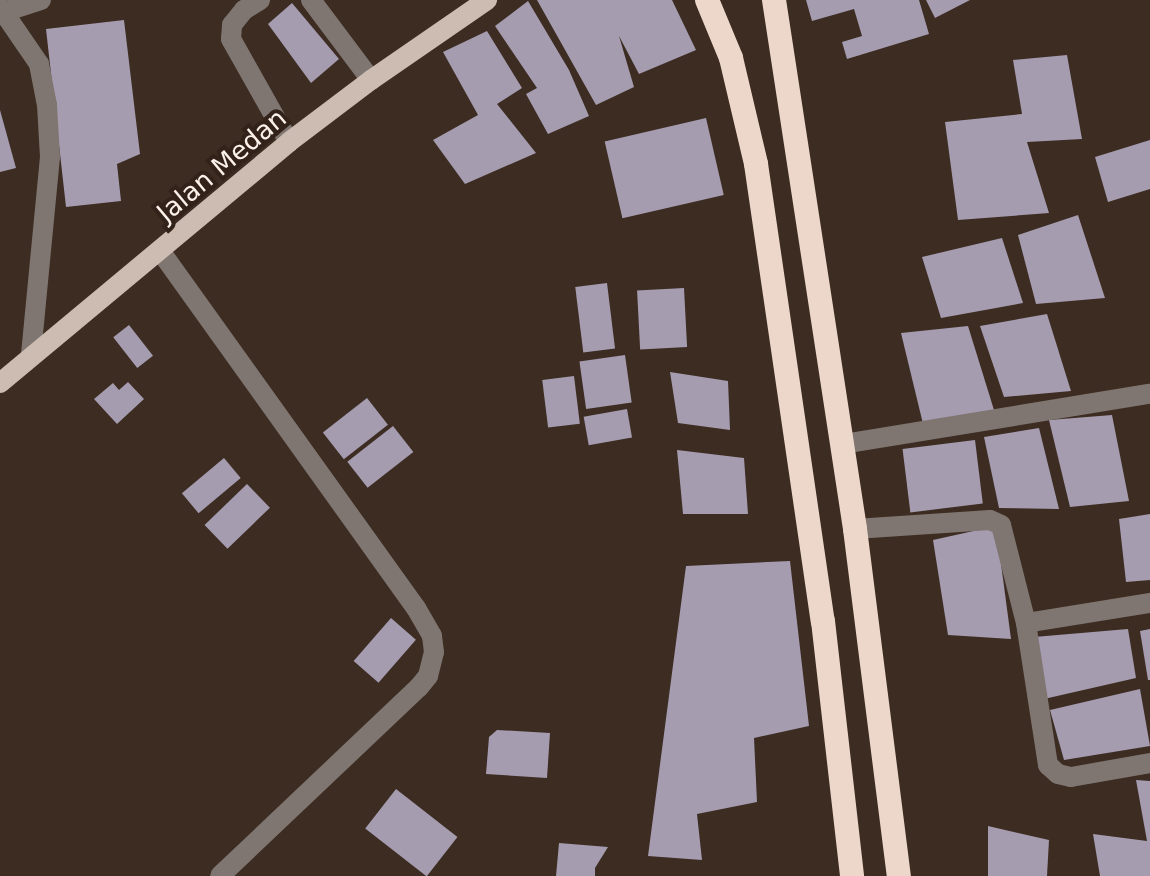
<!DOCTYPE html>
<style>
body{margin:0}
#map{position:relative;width:1150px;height:876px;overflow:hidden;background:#3c2c22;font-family:"DejaVu Sans",sans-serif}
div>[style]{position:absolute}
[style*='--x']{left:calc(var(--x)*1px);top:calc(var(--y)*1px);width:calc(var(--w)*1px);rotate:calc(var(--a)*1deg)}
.building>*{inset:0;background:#a59cb0;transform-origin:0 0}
.minor>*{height:20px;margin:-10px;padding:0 10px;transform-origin:10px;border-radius:10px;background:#7f7671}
.major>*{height:20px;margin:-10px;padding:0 10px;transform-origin:10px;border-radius:10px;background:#cdbcb1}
.highway>*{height:24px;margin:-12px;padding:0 12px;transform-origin:12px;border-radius:12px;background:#edd7ca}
span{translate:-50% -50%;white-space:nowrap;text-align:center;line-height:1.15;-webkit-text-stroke:8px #322219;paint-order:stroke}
.street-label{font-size:26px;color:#fcf1eb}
</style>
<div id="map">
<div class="building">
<i style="clip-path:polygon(537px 0,672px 0,696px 50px,639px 74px,619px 36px,634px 87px,596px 105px)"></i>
<i style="clip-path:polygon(806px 0,919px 0,929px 34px,847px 59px,842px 42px,862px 36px,854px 9px,812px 21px)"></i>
<i style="clip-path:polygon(926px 0,970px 0,935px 18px)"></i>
<i style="clip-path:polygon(528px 1px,569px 70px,589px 116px,548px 134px,526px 94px,537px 88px,495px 26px)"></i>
<i style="clip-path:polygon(292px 3px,339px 59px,311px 83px,268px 24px)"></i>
<i style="clip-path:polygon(124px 20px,140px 154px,117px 164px,121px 201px,66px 207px,46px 29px)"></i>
<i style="clip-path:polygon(487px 31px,522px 88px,497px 104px,536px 153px,465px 184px,433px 140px,478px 115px,443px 52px)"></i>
<i style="clip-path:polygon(1067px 55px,1082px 139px,1027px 142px,1049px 213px,958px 220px,945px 122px,1022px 114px,1013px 60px)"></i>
<i style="clip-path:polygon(0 110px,16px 168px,0 172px)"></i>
<i style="left:706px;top:118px;width:79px;height:104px;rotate:77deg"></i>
<i style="clip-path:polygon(1150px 140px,1150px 189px,1108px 202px,1095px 157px)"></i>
<i style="clip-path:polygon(1078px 215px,1105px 298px,1036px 304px,1018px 235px)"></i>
<i style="clip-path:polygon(1002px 238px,1023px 303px,941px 318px,922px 257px)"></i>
<i style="left:607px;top:283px;width:66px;height:32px;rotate:83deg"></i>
<i style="left:684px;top:288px;width:59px;height:47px;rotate:87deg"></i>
<i style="clip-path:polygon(1047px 314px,1071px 391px,1004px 397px,980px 326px)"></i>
<i style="left:129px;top:325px;width:39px;height:20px;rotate:52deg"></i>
<i style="clip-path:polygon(968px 326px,994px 410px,924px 428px,901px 333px)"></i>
<i style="left:625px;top:355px;width:48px;height:46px;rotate:82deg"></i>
<i style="clip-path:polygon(670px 372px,728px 381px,730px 430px,678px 423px)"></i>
<i style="left:574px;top:376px;width:48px;height:32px;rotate:83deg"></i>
<i style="clip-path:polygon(128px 382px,144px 399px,117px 424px,94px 399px,113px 383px,119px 390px)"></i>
<i style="left:367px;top:398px;width:34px;height:56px;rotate:52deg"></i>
<i style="left:627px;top:409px;width:29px;height:44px;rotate:80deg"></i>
<i style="clip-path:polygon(1112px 415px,1129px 501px,1070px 507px,1049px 420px)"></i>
<i style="left:393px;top:426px;width:33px;height:58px;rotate:52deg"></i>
<i style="clip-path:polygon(1039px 428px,1059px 509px,999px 508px,984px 437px)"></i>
<i style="left:975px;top:440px;width:64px;height:73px;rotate:83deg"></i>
<i style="clip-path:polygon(677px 450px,744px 458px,748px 514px,683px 514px)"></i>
<i style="left:224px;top:458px;width:26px;height:55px;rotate:50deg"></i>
<i style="left:247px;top:484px;width:33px;height:59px;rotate:46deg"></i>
<i style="clip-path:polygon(1150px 514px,1150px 580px,1126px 582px,1119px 519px)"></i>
<i style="clip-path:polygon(996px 526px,1011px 639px,948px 635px,933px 540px)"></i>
<i style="clip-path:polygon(790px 561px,809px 726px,754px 738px,757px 802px,697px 814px,702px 860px,648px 856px,686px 566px)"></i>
<i style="left:391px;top:618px;width:33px;height:57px;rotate:41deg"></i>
<i style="clip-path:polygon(1128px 629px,1136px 678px,1044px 699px,1034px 637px)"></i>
<i style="clip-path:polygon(1150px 629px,1150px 680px,1148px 680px,1140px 631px)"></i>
<i style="clip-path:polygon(1140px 689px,1150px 746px,1064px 760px,1050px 710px)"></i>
<i style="clip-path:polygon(497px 730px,550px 733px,547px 778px,486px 774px,489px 737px)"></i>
<i style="clip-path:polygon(1136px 780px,1150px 781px,1150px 876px,1100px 876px,1093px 834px,1147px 841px)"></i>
<i style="left:396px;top:789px;width:78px;height:50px;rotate:38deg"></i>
<i style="clip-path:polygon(988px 826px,1049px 840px,1047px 876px,988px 876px)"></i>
<i style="clip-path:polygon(559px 843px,608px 847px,595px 868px,595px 876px,556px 876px)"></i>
</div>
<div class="minor">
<i style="--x:260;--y:0;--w:19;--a:148"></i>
<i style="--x:244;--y:10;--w:19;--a:129"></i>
<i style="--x:232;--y:25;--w:14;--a:94"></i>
<i style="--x:231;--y:39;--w:118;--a:60.6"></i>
<i style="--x:311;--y:0;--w:100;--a:53.1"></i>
<i style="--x:0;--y:7;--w:69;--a:55.6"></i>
<i style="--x:39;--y:64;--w:42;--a:79"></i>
<i style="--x:47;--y:105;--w:52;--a:86.7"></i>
<i style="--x:50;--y:157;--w:200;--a:95.5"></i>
<i style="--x:1;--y:13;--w:42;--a:-18"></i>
<i style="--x:161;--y:252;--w:438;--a:54.4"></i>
<i style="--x:416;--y:608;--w:32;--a:60"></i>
<i style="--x:432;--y:636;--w:16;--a:83"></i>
<i style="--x:434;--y:652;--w:25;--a:104"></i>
<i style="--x:428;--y:676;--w:14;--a:129"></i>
<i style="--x:419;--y:687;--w:274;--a:136.5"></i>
<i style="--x:843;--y:444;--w:311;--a:-9.3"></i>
<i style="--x:855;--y:529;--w:135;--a:-3.8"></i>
<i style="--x:990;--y:520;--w:12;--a:24"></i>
<i style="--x:1001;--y:525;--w:101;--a:75.7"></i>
<i style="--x:1026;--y:623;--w:144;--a:81.2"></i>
<i style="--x:1048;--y:765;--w:13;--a:42"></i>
<i style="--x:1058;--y:774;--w:13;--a:13"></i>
<i style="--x:1071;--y:777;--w:80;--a:-10"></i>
<i style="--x:1026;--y:623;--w:126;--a:-9.2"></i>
</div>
<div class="major">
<i style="--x:0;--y:383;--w:376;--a:-39.8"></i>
<i style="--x:289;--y:142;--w:103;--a:-37.1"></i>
<i style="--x:371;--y:80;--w:141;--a:-34.6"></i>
</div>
<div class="highway">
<i style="--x:707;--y:0;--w:63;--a:67.5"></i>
<i style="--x:731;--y:58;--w:109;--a:76.7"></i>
<i style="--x:756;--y:164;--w:462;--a:81.7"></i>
<i style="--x:823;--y:621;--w:257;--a:83.5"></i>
<i style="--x:774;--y:0;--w:535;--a:81.29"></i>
<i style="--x:855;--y:529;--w:350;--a:82.8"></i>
</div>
<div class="street-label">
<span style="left:222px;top:166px;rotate:-40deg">Jalan Medan</span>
</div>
</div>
